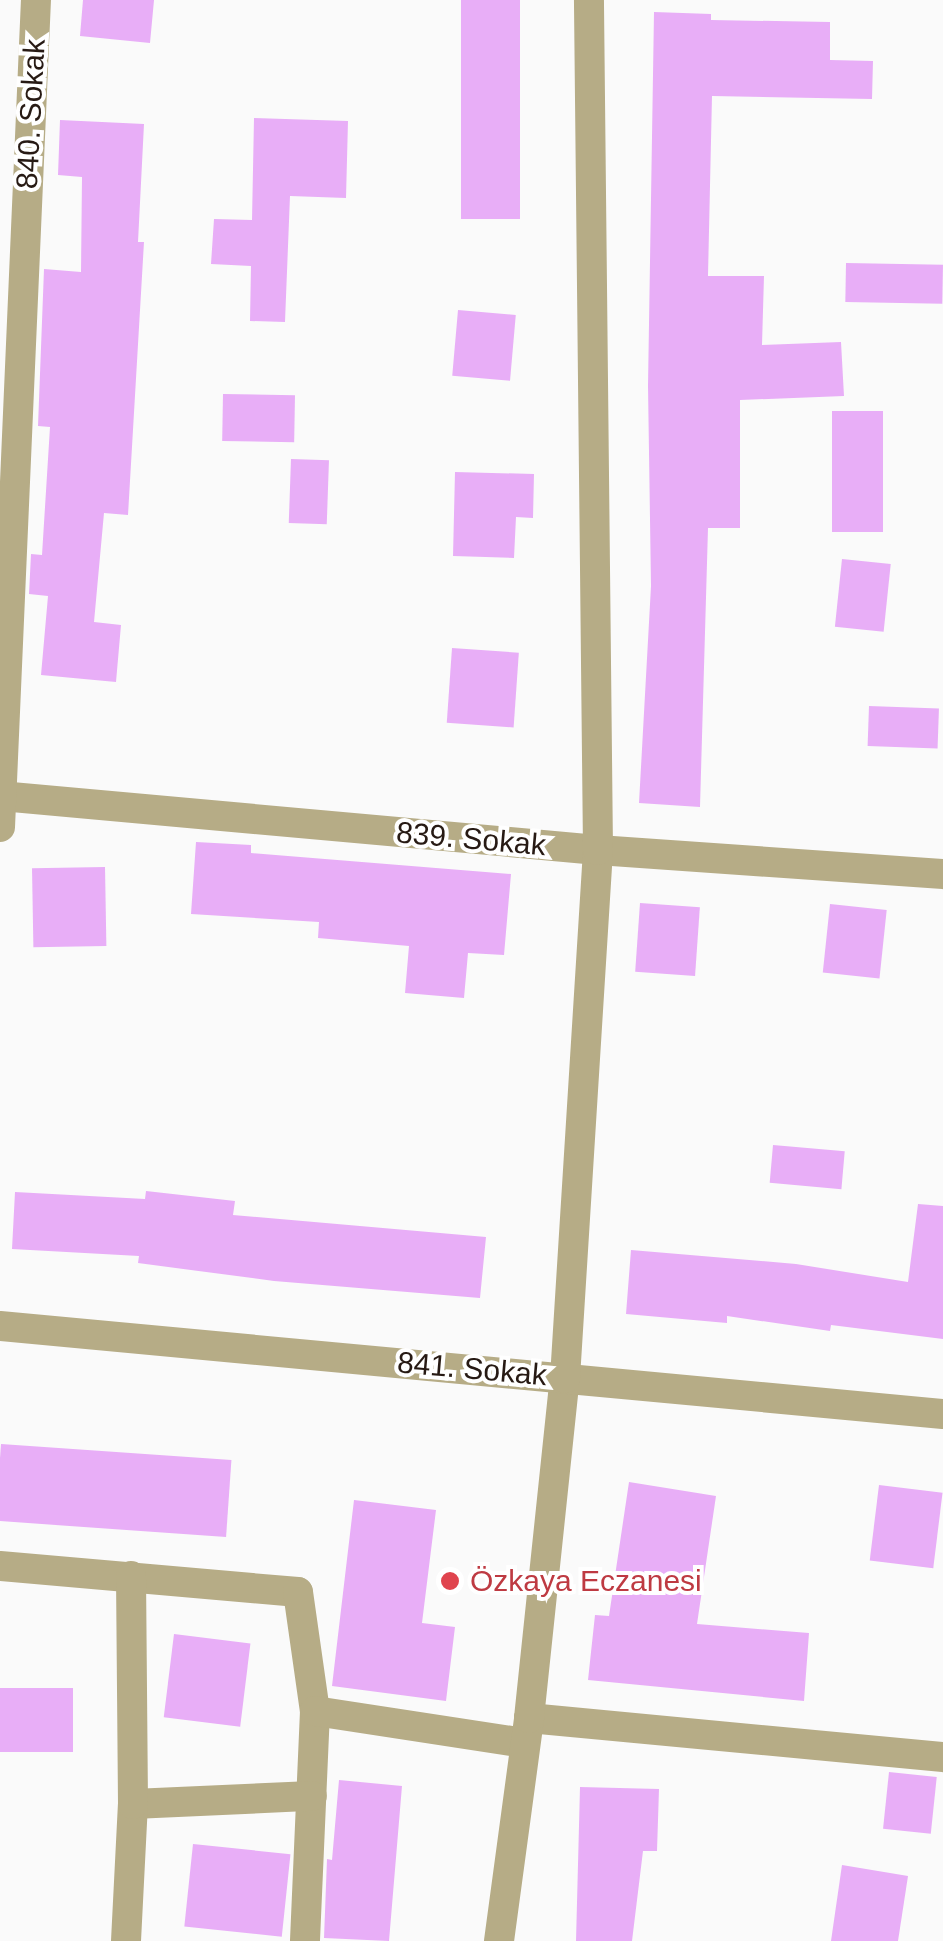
<!DOCTYPE html>
<meta charset="utf-8">
<style>
body{margin:0}
#map{position:relative;width:943px;height:1941px;overflow:hidden;background:#fafafa;font-family:Arial,sans-serif}
div>[style]{position:absolute}
[style*='--x']{left:calc(var(--x)*1px);top:calc(var(--y)*1px);width:calc(var(--w)*1px);rotate:calc(var(--a)*1deg)}
.building>*{inset:0;background:#e8aef7;transform-origin:0 0}
.minor>*{height:30px;margin:-15px;padding:0 15px;transform-origin:15px;border-radius:15px;background:#b6ac86}
.tertiary>*{height:30px;margin:-15px;padding:0 15px;transform-origin:15px;border-radius:15px;background:#b6ac86}
.dots>*{width:28px;height:28px;translate:-50% -50%;box-sizing:border-box;border:5px solid #fff;border-radius:50%}
span{translate:-50% -50%;white-space:nowrap;text-align:center;line-height:1.15;-webkit-text-stroke:8px #fff;paint-order:stroke}
.street-label{font-size:30px;color:#271a14}
.health-label{font-size:30px;color:#be3a42}
.left{translate:0 -50%;text-align:left}
</style>
<div id="map">
<div class="building">
<i style="clip-path:polygon(83px 0,154px 0,150px 43px,80px 36px)"></i>
<i style="left:461px;top:0;width:59px;height:219px"></i>
<i style="clip-path:polygon(654px 12px,711px 14px,711px 20px,830px 22px,830px 60px,873px 61px,872px 99px,712px 96px,708px 276px,764px 276px,762px 345px,841px 342px,844px 396px,740px 400px,740px 528px,708px 528px,700px 807px,639px 803px,651px 586px,648px 386px)"></i>
<i style="clip-path:polygon(254px 118px,348px 121px,346px 198px,290px 196px,285px 322px,250px 321px,251px 266px,211px 264px,214px 219px,252px 220px)"></i>
<i style="clip-path:polygon(60px 120px,144px 124px,138px 242px,144px 242px,128px 515px,104px 513px,94px 622px,121px 625px,116px 682px,41px 675px,48px 596px,29px 594px,31px 554px,42px 555px,50px 427px,38px 426px,44px 269px,81px 272px,82px 177px,58px 175px)"></i>
<i style="left:846px;top:263px;width:97px;height:39px;rotate:1deg"></i>
<i style="left:458px;top:310px;width:58px;height:66px;rotate:5deg"></i>
<i style="left:223px;top:394px;width:72px;height:47px;rotate:1deg"></i>
<i style="left:832px;top:411px;width:51px;height:121px"></i>
<i style="left:291px;top:459px;width:38px;height:64px;rotate:2deg"></i>
<i style="clip-path:polygon(455px 472px,534px 474px,533px 518px,516px 517px,514px 558px,453px 556px)"></i>
<i style="left:842px;top:559px;width:49px;height:68px;rotate:6deg"></i>
<i style="left:452px;top:648px;width:67px;height:75px;rotate:4deg"></i>
<i style="left:869px;top:706px;width:70px;height:40px;rotate:2deg"></i>
<i style="clip-path:polygon(196px 842px,251px 845px,251px 853px,511px 874px,504px 955px,468px 953px,464px 998px,405px 993px,409px 946px,318px 938px,319px 922px,191px 914px)"></i>
<i style="left:105px;top:867px;width:79px;height:73px;rotate:89deg"></i>
<i style="left:640px;top:903px;width:60px;height:69px;rotate:4deg"></i>
<i style="left:830px;top:904px;width:57px;height:69px;rotate:6deg"></i>
<i style="left:773px;top:1145px;width:72px;height:38px;rotate:5deg"></i>
<i style="clip-path:polygon(146px 1191px,235px 1201px,233px 1215px,486px 1237px,480px 1298px,274px 1281px,138px 1263px,139px 1256px,12px 1249px,15px 1192px,145px 1199px)"></i>
<i style="clip-path:polygon(918px 1204px,943px 1206px,943px 1339px,831px 1325px,830px 1331px,727px 1316px,727px 1323px,626px 1314px,631px 1250px,796px 1264px,908px 1282px)"></i>
<i style="left:1px;top:1444px;width:231px;height:77px;rotate:4deg"></i>
<i style="clip-path:polygon(629px 1482px,716px 1496px,697px 1624px,809px 1633px,804px 1701px,588px 1680px,595px 1615px,609px 1616px)"></i>
<i style="left:879px;top:1485px;width:64px;height:76px;rotate:7deg"></i>
<i style="clip-path:polygon(354px 1500px,436px 1510px,422px 1623px,455px 1627px,446px 1701px,332px 1686px)"></i>
<i style="left:174px;top:1634px;width:77px;height:84px;rotate:7deg"></i>
<i style="left:0;top:1688px;width:73px;height:64px"></i>
<i style="left:889px;top:1772px;width:48px;height:57px;rotate:6deg"></i>
<i style="clip-path:polygon(339px 1780px,402px 1786px,389px 1941px,324px 1938px,327px 1859px,332px 1860px)"></i>
<i style="clip-path:polygon(580px 1787px,659px 1789px,657px 1851px,643px 1851px,632px 1941px,576px 1941px)"></i>
<i style="left:193px;top:1844px;width:98px;height:83px;rotate:6deg"></i>
<i style="clip-path:polygon(842px 1865px,908px 1876px,898px 1941px,831px 1941px)"></i>
</div>
<div class="minor">
<i style="--x:0;--y:796;--w:600;--a:5.16"></i>
<i style="--x:598;--y:850;--w:346;--a:4"></i>
<i style="--x:0;--y:827;--w:828;--a:-87.51"></i>
<i style="--x:0;--y:1566;--w:299;--a:5"></i>
<i style="--x:298;--y:1592;--w:120;--a:81.9"></i>
<i style="--x:315;--y:1711;--w:230;--a:92.5"></i>
<i style="--x:315;--y:1711;--w:212;--a:8.7"></i>
<i style="--x:529;--y:1718;--w:416;--a:5.4"></i>
<i style="--x:133;--y:1804;--w:179;--a:-2.6"></i>
<i style="--x:126;--y:1941;--w:137;--a:-87.1"></i>
<i style="--x:133;--y:1804;--w:228;--a:-90.5"></i>
<i style="--x:499;--y:1941;--w:225;--a:-82.3"></i>
<i style="--x:529;--y:1718;--w:342;--a:-84"></i>
</div>
<div class="tertiary">
<i style="--x:0;--y:1326;--w:947;--a:5.33"></i>
<i style="--x:565;--y:1378;--w:529;--a:-86.42"></i>
<i style="--x:598;--y:850;--w:850;--a:-90.61"></i>
</div>
<div class="dots">
<i style="left:450px;top:1581px;background:#e0444e"></i>
</div>
<div class="street-label">
<span style="left:31px;top:114px;rotate:-87deg">840. Sokak</span>
<span style="left:471px;top:839px;rotate:5deg">839. Sokak</span>
<span style="left:472px;top:1369px;rotate:5deg">841. Sokak</span>
</div>
<div class="health-label">
<span class="left" style="left:470px;top:1581px">Özkaya Eczanesi</span>
</div>
</div>
